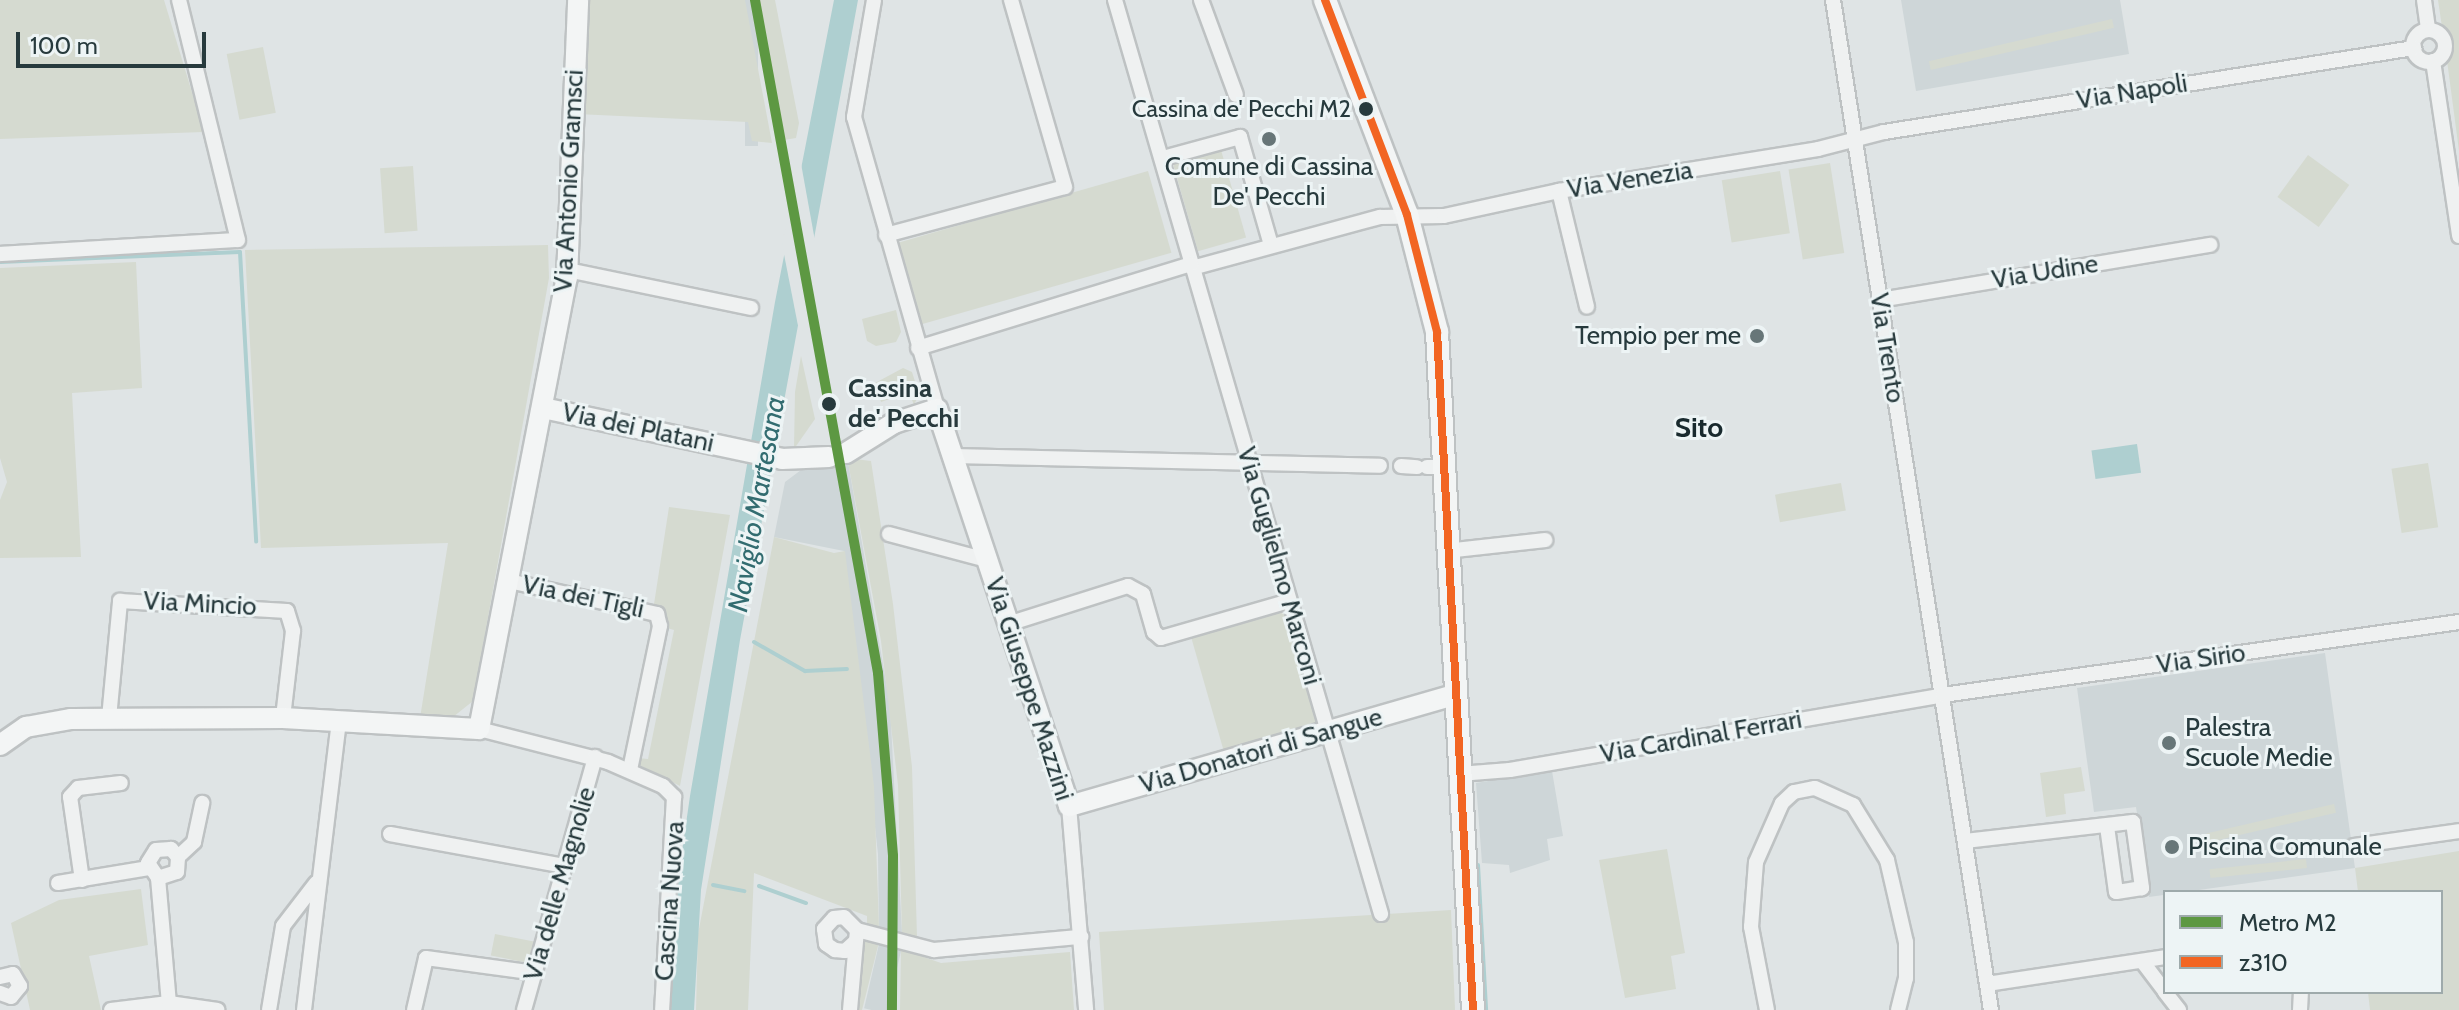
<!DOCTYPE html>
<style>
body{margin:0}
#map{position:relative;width:2459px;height:1010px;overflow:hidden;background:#dfe4e5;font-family:Cabin,sans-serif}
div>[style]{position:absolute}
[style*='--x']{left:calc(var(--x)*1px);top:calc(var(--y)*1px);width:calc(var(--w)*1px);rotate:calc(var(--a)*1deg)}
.built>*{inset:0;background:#ced6d8;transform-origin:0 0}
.green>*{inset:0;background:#d5dad0;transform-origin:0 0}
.water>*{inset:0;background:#aecfd0;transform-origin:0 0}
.pier>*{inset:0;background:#dfe4e5}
.stream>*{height:4px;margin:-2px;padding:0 2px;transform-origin:2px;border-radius:2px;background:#aecfd0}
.roads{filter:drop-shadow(2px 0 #bec2c3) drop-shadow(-2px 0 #bec2c3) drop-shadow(0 2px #bec2c3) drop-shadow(0 -2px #bec2c3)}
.street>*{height:14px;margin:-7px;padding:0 7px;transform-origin:7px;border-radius:7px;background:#eff1f1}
.street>.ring{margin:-7px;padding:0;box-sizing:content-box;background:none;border:14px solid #eff1f1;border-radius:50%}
.secondary>*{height:20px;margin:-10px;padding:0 10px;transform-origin:10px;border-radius:10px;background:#f3f5f5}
.primary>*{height:22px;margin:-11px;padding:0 11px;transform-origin:11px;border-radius:11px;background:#f3f5f5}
.bus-1>*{height:8px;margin:-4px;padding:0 4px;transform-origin:4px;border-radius:4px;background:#f26522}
.metro-1>*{height:10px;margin:-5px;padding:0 5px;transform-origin:5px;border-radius:5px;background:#5d9842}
.dots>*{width:22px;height:22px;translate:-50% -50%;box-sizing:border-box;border:4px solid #edf4f5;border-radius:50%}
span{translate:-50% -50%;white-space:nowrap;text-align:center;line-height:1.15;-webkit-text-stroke:6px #edf4f5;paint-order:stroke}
.bus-label{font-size:24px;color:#273a3d}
.right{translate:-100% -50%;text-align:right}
.street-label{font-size:26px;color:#273a3d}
.poi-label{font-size:26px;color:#273a3d}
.left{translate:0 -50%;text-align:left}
.stop-label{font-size:26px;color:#273a3d;font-weight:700}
.neighbourhood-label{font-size:28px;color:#192a2e;font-weight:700}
.water-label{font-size:28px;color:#326c70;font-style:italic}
.legend{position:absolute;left:2163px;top:890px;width:280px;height:104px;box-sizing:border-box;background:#edf4f5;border:2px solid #9eaaab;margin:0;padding:10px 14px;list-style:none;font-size:24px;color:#273a3d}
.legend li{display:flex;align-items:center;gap:16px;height:40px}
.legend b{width:40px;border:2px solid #9eaaab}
.scale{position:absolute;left:16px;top:32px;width:190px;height:36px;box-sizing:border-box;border:4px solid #273a3d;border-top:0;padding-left:10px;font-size:24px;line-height:28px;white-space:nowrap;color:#273a3d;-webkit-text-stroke:6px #edf4f5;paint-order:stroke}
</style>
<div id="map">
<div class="built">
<i style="left:745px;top:0;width:13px;height:146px"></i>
<i style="clip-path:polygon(1901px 0,2120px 0,2129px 54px,1916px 91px)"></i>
<i style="clip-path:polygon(848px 462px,890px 705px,902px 933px,879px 928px,878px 854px,844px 551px,774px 537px,785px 482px,805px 467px)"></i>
<i style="clip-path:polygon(2325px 653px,2355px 868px,2149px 897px,2136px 807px,2094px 812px,2077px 688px)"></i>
<i style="clip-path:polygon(1552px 771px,1563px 836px,1547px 839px,1550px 860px,1510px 873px,1509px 865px,1482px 863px,1476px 783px)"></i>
<i style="left:879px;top:944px;width:23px;height:66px;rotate:13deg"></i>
</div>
<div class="green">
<i style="clip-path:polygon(0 0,164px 0,204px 132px,0 139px)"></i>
<i style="clip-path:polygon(583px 0,745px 0,772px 143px,752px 141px,748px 122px,577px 114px)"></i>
<i style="clip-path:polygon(758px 0,775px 0,799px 123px,796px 138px,784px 140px)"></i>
<i style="clip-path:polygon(2438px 0,2459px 0,2459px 151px,2448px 68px)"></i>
<i style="left:2112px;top:19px;width:9px;height:188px;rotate:77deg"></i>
<i style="left:263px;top:47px;width:67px;height:37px;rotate:79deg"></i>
<i style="left:1221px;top:150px;width:91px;height:50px;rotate:74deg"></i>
<i style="left:2308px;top:155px;width:51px;height:52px;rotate:36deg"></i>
<i style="left:1830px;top:163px;width:91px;height:42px;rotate:81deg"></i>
<i style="left:413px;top:166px;width:65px;height:33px;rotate:86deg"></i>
<i style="left:1148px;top:171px;width:85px;height:269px;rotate:74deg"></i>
<i style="left:1780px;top:171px;width:63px;height:59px;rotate:81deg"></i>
<i style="clip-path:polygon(548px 245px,549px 278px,473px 701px,448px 721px,420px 718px,448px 543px,261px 548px,245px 250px)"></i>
<i style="clip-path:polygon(136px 262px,142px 388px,72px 393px,81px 557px,0 558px,0 500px,7px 482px,0 458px,0 268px)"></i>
<i style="clip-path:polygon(896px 310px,901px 332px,896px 342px,876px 346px,867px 341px,862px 319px)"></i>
<i style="clip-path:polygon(801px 356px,815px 419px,794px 449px,795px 392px)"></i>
<i style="clip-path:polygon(903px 368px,912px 372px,919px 394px,914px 405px,909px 392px,881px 402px,875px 383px)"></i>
<i style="clip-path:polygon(855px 459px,871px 461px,893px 604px,912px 767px,917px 937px,902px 933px,898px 785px,881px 641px,848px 462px)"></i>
<i style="left:2428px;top:463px;width:65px;height:37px;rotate:81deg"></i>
<i style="left:1841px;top:483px;width:28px;height:67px;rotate:80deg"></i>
<i style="clip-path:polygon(669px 507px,730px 515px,680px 786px,637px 764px,638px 758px,648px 759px,674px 630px,667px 628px,667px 616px,654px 604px)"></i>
<i style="clip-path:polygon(774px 537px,834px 553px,845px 551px,874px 786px,879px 928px,867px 925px,867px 916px,754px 873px,748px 1010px,696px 1010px,698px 934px)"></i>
<i style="left:1290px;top:601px;width:135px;height:105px;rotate:74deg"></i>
<i style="clip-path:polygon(2081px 767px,2085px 791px,2064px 794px,2066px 814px,2046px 817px,2040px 773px)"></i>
<i style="left:2334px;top:804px;width:9px;height:131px;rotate:77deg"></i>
<i style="clip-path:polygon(1667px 849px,1685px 953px,1671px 956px,1676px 989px,1625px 998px,1599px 860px)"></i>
<i style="clip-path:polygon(2459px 851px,2459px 1010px,2370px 1010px,2368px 992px,2441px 992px,2441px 892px,2358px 892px,2355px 868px)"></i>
<i style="left:2306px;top:859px;width:9px;height:97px;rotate:84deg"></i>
<i style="clip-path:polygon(141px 889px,148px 945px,89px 956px,101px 1010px,30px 1010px,11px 923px,59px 900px)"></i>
<i style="clip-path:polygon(1451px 910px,1455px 1010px,1104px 1010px,1099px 932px)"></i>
<i style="left:495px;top:934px;width:41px;height:22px;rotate:11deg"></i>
<i style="left:863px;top:940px;width:16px;height:70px;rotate:14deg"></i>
<i style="clip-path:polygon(901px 949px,941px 963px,1070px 952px,1074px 1010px,900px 1010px)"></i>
</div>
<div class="water">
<i style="clip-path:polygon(834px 0,858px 0,740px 640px,701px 890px,694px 1010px,669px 1010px,673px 914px,690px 796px,775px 302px)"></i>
<i style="left:2137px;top:444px;width:29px;height:46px;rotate:82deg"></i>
</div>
<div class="pier">
<i style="clip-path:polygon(800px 158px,817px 252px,801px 341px,782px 244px)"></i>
</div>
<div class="stream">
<i style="--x:0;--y:262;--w:240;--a:-2.4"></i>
<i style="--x:240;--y:252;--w:290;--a:86.8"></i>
<i style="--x:754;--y:642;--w:59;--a:29.6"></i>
<i style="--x:805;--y:671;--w:42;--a:-2.7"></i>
<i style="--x:1478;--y:865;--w:145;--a:86.8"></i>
<i style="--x:713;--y:885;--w:32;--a:11"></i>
<i style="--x:759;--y:886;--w:50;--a:19.9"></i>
</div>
<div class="roads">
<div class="street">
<i style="--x:874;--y:0;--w:119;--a:99.7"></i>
<i style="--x:854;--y:117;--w:304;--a:74.1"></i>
<i style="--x:1115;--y:0;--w:952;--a:73.77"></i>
<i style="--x:1201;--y:0;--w:101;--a:69.8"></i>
<i style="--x:1833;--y:0;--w:1022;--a:81.11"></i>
<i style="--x:2424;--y:0;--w:30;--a:82"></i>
<i class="ring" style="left:2413px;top:30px;width:18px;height:18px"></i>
<i style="--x:2433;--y:61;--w:177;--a:81.5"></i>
<i style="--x:1163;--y:158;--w:80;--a:-15.3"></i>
<i style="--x:1240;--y:137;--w:112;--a:74"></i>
<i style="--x:1559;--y:191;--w:119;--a:76.4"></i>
<i style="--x:886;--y:235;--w:185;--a:-15"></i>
<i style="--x:1065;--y:187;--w:195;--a:-106.1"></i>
<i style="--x:0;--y:254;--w:238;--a:-3.4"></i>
<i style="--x:238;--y:240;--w:247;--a:-103.8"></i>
<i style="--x:1192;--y:268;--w:195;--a:-15.2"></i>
<i style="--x:1380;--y:217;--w:64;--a:-0.9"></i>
<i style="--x:1444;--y:216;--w:118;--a:-12.3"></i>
<i style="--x:1559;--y:191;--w:262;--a:-9.2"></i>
<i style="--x:1818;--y:149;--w:68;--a:-14.4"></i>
<i style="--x:1884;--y:132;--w:537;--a:-9.01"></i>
<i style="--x:568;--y:270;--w:187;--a:11.7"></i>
<i style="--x:1880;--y:300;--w:335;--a:-9.5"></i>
<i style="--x:918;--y:348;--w:286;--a:-17.1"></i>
<i style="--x:953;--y:456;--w:427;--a:1.3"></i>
<i style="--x:1401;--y:466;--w:16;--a:4"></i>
<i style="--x:1427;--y:467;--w:14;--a:0"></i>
<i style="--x:889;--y:534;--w:101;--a:14.9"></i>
<i style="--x:1446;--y:551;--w:100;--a:-6.3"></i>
<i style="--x:509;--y:581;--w:152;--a:12.6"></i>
<i style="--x:657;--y:614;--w:12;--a:76"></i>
<i style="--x:660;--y:626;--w:147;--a:101.8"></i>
<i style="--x:1008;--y:624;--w:126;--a:-17.6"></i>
<i style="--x:1128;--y:586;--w:17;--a:28"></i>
<i style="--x:1143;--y:594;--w:40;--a:74"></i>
<i style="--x:1154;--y:632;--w:9;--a:41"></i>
<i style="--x:1161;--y:638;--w:133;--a:-16.1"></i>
<i style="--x:109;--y:718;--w:118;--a:-84.6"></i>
<i style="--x:120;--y:601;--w:167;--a:3.4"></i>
<i style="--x:287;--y:611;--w:21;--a:73"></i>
<i style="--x:293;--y:631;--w:88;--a:96.6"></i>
<i style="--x:479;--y:729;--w:133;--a:14.3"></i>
<i style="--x:608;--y:762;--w:60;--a:23.6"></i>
<i style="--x:663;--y:786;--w:16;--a:45"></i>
<i style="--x:674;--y:797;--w:213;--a:93.2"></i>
<i style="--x:1459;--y:774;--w:51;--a:-4.5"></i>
<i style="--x:1510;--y:770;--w:439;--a:-9.8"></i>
<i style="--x:1943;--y:695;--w:521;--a:-8.05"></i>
<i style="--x:1069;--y:806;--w:205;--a:85.2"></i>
<i style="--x:390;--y:834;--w:178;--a:10.4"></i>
<i style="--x:1965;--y:841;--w:169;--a:-6.5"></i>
<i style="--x:2133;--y:822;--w:67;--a:82.2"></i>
<i style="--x:2142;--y:888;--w:26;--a:171"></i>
<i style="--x:2116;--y:892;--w:67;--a:-97.8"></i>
<i style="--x:2354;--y:846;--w:106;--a:-8.1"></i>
<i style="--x:178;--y:857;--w:22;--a:-43"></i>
<i style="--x:194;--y:842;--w:40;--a:-78"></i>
<i style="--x:158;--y:878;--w:20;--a:-18"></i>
<i style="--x:177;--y:872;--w:15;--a:-86"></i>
<i style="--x:178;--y:857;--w:11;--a:-131"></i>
<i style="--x:171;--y:849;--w:15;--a:176"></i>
<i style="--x:156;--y:850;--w:15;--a:122"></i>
<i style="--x:148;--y:863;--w:18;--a:56"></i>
<i style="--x:158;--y:878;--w:125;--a:85"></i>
<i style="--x:82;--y:880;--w:84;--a:-98.2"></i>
<i style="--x:70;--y:797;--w:12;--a:-48"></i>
<i style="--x:78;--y:788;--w:43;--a:-6.6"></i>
<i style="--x:58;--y:883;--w:92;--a:-9.4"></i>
<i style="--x:857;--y:930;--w:80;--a:14.6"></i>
<i style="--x:934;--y:950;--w:148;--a:-5.1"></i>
<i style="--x:2142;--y:961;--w:39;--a:53"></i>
<i style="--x:0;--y:977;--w:13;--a:-13"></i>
<i style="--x:13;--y:974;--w:14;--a:60"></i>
<i style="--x:20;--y:986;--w:14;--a:129"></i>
<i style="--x:11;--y:997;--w:12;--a:-160"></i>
<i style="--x:1987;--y:984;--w:180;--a:-8.6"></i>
<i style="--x:2165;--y:992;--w:23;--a:52"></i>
<i style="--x:111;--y:1010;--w:58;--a:-6.9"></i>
<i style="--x:169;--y:1003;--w:49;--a:8.1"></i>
<i style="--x:269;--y:1010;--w:85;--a:-80.5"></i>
<i style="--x:283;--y:926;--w:54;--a:-52.5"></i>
<i style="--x:304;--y:1010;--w:291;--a:-83.1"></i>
<i style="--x:414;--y:1010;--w:53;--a:-77"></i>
<i style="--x:426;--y:958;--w:110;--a:7.8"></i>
<i style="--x:524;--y:1010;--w:263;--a:-74.3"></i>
<i style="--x:850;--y:1010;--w:80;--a:-85"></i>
<i style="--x:857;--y:930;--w:18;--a:-135"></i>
<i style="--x:844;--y:917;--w:10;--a:174"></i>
<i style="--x:834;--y:918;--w:15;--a:132"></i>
<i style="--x:824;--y:929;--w:15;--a:82"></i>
<i style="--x:826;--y:944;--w:11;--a:34"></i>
<i style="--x:835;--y:950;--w:10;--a:6"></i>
<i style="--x:845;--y:951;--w:13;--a:-42"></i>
<i style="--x:1767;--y:1010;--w:85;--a:-100.9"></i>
<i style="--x:1751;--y:927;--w:65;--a:-85.6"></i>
<i style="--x:1756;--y:862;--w:64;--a:-66.2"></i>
<i style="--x:1782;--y:803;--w:16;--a:-43"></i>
<i style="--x:1794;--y:792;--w:21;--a:-11"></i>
<i style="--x:1815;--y:788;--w:42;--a:24.1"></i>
<i style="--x:1853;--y:805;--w:65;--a:58.3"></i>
<i style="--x:1887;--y:860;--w:84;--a:77"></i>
<i style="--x:1906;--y:942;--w:36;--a:90"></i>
<i style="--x:1906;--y:978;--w:33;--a:104"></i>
<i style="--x:2300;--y:1010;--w:18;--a:-87"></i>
</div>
<div class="secondary">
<i style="--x:543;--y:408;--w:244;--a:12"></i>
<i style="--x:782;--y:459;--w:47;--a:-2.4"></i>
<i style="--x:846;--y:453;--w:57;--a:-32"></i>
<i style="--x:894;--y:423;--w:45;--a:-18"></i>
<i style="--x:937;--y:409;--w:418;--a:71.6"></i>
<i style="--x:1069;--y:806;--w:401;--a:-16.1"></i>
<i style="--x:0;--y:745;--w:32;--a:-35"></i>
<i style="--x:26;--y:727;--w:46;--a:-10.1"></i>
<i style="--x:71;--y:719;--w:212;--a:-0.3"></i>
<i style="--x:283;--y:718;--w:196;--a:3.2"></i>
<i style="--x:479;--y:729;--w:460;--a:-79"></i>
<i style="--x:567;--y:278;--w:278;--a:-87.7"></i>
</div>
<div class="primary">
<i style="--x:1325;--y:0;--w:230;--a:69.1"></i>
<i style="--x:1407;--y:215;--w:121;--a:75.6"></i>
<i style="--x:1437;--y:332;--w:679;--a:86.96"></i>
</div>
</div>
<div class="bus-1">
<i style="--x:1325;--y:0;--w:230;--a:69.1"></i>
<i style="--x:1407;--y:215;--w:121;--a:75.6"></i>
<i style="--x:1437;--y:332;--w:679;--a:86.96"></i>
</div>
<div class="metro-1">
<i style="--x:755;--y:0;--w:684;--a:79.64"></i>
<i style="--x:878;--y:673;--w:184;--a:85.3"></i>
<i style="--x:893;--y:856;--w:154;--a:90.4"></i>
</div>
<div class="dots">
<i style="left:1366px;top:109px;background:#273a3d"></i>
<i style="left:1269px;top:139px;background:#677678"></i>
<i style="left:1757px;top:336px;background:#677678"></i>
<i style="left:829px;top:404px;background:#273a3d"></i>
<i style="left:2169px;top:743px;background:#677678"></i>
<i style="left:2172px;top:847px;background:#677678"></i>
</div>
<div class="bus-label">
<span class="right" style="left:1351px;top:109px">Cassina de' Pecchi M2</span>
</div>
<div class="street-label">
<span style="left:2132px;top:92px;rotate:-9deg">Via Napoli</span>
<span style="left:1630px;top:180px;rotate:-9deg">Via Venezia</span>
<span style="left:569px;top:181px;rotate:-87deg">Via Antonio Gramsci</span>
<span style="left:2045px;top:272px;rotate:-9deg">Via Udine</span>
<span style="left:1887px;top:348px;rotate:81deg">Via Trento</span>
<span style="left:638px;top:428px;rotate:12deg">Via dei Platani</span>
<span style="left:1279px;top:566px;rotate:74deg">Via Guglielmo Marconi</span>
<span style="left:583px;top:597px;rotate:12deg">Via dei Tigli</span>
<span style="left:200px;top:604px;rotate:3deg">Via Mincio</span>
<span style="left:2201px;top:659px;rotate:-8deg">Via Sirio</span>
<span style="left:1029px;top:689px;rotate:72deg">Via Giuseppe Mazzini</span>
<span style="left:1701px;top:737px;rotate:-10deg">Via Cardinal Ferrari</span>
<span style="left:1261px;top:751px;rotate:-16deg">Via Donatori di Sangue</span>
<span style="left:560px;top:884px;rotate:-74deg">Via delle Magnolie</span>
<span style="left:670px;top:901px;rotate:-86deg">Cascina Nuova</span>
</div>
<div class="poi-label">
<span style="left:1269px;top:182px">Comune di Cassina<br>De' Pecchi</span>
<span class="right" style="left:1741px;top:336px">Tempio per me</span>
<span class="left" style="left:2185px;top:743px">Palestra<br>Scuole Medie</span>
<span class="left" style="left:2188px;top:847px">Piscina Comunale</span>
</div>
<div class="stop-label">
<span class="left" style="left:848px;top:404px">Cassina<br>de' Pecchi</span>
</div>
<div class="neighbourhood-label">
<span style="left:1699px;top:427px">Sito</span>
</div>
<div class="water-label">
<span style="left:756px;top:504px;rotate:-80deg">Naviglio Martesana</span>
</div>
<ul class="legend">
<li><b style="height:10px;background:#5d9842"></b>Metro M2</li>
<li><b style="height:10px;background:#f26522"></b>z310</li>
</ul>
<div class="scale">100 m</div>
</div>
